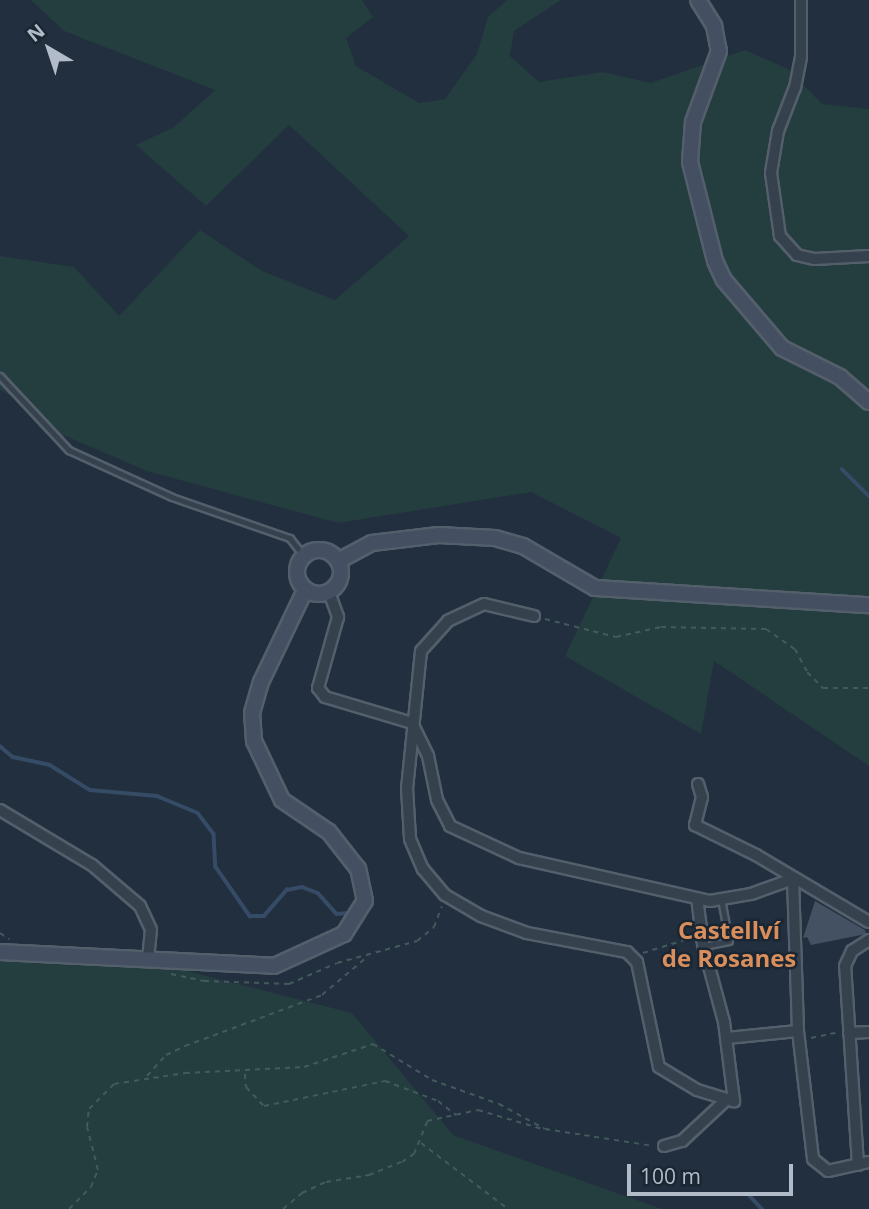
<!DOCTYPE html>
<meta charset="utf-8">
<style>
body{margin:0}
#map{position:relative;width:869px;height:1209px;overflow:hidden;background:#222f3e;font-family:"Open Sans",sans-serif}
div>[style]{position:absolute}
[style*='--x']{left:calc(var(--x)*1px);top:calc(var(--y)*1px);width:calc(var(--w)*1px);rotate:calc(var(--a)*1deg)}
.green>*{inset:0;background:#243d3f}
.stream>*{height:3.5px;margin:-1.75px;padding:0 1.75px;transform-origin:1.75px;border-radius:1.75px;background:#354b66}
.building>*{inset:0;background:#435162}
.path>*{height:2px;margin-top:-1px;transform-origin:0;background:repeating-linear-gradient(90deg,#425a5c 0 5px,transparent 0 10px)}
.roads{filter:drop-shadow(2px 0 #545f6c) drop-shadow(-2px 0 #545f6c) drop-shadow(0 2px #545f6c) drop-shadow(0 -2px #545f6c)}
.lane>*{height:4.5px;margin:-2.25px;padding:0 2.25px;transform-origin:2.25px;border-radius:2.25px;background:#36414e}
.street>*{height:10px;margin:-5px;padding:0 5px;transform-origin:5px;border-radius:5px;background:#36414e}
.secondary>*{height:14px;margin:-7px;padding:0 7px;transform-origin:7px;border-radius:7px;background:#445061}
.secondary>.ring{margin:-7px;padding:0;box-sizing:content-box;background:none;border:14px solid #445061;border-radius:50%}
span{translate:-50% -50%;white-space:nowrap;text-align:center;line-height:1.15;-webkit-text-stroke:5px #1b2633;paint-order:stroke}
.quarter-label{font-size:24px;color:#da8e5c;font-weight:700}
.north{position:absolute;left:14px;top:14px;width:70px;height:70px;-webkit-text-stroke:5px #1b2633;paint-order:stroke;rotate:321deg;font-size:19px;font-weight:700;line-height:28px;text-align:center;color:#b2bcc9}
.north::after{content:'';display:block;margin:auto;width:24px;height:32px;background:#b2bcc9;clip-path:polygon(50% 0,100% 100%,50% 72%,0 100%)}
.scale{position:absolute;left:627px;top:1164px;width:166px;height:32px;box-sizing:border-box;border:4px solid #b2bcc9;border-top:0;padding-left:9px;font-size:21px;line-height:24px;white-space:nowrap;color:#b2bcc9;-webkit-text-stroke:5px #1b2633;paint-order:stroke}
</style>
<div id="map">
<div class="green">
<i style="clip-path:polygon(31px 0,362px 0,373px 17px,346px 38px,356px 66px,419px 103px,445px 99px,477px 54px,488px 17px,507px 0,561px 0,514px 31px,510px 56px,539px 82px,603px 72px,651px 83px,745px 50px,788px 69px,822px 104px,869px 109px,869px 766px,714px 661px,701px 734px,565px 656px,621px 538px,531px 492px,338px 523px,147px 471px,58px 433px,21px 401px,0 390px,0 256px,74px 267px,119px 316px,200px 230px,262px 271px,335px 300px,409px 236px,289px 125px,206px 206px,136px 145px,174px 127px,215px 90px,64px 31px)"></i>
<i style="clip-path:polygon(112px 952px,352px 1013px,453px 1135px,662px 1209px,0 1209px,0 954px)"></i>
</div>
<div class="stream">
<i style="--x:842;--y:469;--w:38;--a:45"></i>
<i style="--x:0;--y:746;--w:17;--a:40"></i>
<i style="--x:13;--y:757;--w:38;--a:12"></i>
<i style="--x:50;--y:765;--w:47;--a:32"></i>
<i style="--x:90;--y:790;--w:67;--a:5.1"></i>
<i style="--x:157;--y:796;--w:44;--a:22.5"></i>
<i style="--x:198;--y:813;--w:26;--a:53"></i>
<i style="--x:214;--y:834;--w:33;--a:87"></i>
<i style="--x:216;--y:867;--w:60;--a:55.2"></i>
<i style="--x:250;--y:916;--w:14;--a:0"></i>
<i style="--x:264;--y:916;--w:35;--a:-49"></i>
<i style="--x:287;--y:890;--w:15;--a:-11"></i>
<i style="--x:302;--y:887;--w:17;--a:21"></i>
<i style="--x:318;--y:893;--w:28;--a:48"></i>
<i style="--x:337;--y:914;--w:12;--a:-5"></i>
<i style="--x:750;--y:1196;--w:18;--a:47"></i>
</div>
<div class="building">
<i style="clip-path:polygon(815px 901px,865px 930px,866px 934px,811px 945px,807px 937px,803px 938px)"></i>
</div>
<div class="path">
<i style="--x:545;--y:619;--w:73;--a:14.2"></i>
<i style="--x:616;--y:637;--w:46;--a:-12.5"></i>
<i style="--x:661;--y:627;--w:105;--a:1.1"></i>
<i style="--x:766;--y:629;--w:35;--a:35"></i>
<i style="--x:795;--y:649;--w:26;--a:62"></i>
<i style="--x:807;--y:672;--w:23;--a:45"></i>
<i style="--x:823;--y:688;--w:46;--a:0"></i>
<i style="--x:0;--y:933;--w:11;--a:34"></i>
<i style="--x:643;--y:953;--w:50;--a:-17.4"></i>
<i style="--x:171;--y:974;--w:34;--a:12"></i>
<i style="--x:204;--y:981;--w:85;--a:2"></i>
<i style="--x:289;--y:984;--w:52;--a:-23.6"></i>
<i style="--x:337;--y:963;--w:83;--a:-15.4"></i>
<i style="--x:417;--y:941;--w:22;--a:-39"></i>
<i style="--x:434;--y:927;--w:22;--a:-69"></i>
<i style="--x:811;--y:1038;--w:29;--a:-12"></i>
<i style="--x:245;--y:1074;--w:13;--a:86"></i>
<i style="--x:246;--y:1087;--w:26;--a:47"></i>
<i style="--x:264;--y:1106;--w:124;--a:-11.7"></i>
<i style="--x:385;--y:1081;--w:57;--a:20.7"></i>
<i style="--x:438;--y:1101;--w:23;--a:38"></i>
<i style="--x:147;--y:1076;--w:28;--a:-48"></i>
<i style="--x:166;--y:1055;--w:21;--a:-25"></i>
<i style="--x:185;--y:1046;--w:146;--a:-20.4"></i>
<i style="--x:322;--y:995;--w:60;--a:-40.3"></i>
<i style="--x:421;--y:1143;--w:109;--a:37.2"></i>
<i style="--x:69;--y:1209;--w:31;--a:-45"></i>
<i style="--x:91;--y:1187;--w:18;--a:-68"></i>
<i style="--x:98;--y:1170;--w:44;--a:-104.3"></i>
<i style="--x:87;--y:1127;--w:18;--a:-84"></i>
<i style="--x:89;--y:1109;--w:35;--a:-45"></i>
<i style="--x:114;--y:1084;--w:72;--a:-8.8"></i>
<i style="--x:185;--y:1073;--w:119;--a:-2.9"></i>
<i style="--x:304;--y:1067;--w:73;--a:-18.4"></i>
<i style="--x:373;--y:1044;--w:69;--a:31.4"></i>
<i style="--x:432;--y:1080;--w:71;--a:19.7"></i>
<i style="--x:499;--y:1104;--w:52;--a:28.5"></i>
<i style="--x:545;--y:1129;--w:109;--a:8.9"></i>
<i style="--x:283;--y:1209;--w:25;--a:-40"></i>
<i style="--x:302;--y:1193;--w:26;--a:-25"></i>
<i style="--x:326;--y:1182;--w:44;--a:-9.2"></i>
<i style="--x:369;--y:1175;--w:35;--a:-22"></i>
<i style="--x:402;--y:1162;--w:14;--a:-34"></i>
<i style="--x:414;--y:1154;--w:35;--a:-68"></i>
<i style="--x:427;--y:1121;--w:52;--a:-12.2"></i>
<i style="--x:478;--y:1110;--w:67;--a:16.5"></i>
</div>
<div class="roads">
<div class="lane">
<i style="--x:0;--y:376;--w:101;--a:47"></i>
<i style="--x:69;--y:450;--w:113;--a:24.5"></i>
<i style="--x:172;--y:497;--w:125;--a:19.2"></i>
<i style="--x:290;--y:538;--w:23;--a:52"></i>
<i style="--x:704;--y:946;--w:25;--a:-11"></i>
<i style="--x:729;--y:941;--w:43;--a:-100.8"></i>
</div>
<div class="street">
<i style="--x:801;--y:0;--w:57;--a:90"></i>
<i style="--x:801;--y:57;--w:31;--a:101"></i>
<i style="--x:795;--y:87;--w:47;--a:111.1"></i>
<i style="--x:778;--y:131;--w:43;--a:99.5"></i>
<i style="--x:771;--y:173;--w:64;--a:81.9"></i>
<i style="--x:780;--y:236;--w:25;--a:48"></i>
<i style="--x:797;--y:255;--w:18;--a:13"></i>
<i style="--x:815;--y:259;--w:54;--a:-3.2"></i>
<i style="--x:329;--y:592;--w:27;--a:70"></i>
<i style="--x:338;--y:617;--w:74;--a:105.7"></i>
<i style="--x:318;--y:688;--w:11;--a:52"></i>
<i style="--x:325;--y:697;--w:91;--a:16.6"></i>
<i style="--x:412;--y:723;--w:37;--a:64"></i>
<i style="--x:428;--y:756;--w:45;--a:78.4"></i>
<i style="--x:437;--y:800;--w:29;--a:63"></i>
<i style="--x:450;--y:826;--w:76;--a:24.9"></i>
<i style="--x:519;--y:858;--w:196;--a:12.7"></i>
<i style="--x:710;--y:901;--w:42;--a:-9.7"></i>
<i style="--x:751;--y:894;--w:45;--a:-19.7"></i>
<i style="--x:534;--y:616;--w:51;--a:-166.5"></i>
<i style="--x:484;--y:604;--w:40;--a:155"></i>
<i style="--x:448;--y:621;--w:40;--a:132"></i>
<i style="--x:421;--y:651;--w:138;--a:95.8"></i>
<i style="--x:407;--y:788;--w:51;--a:86.6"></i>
<i style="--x:410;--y:839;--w:33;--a:67"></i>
<i style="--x:423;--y:869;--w:34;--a:50"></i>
<i style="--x:445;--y:895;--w:42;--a:30.3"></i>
<i style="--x:481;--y:916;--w:49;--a:20.3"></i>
<i style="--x:527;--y:933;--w:102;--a:10.8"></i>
<i style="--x:627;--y:952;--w:14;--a:45"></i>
<i style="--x:637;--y:962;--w:107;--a:78.2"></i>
<i style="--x:659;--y:1067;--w:44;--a:31.2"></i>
<i style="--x:697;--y:1090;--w:39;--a:17"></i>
<i style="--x:734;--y:1101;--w:80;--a:-97.2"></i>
<i style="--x:724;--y:1022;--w:81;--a:-105.1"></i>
<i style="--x:703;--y:944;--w:46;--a:-97.4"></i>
<i style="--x:698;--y:784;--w:14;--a:73"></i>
<i style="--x:702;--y:797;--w:29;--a:104"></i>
<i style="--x:695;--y:825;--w:68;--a:26.2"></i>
<i style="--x:756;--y:855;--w:131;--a:30.7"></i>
<i style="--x:0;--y:810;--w:107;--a:30.9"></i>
<i style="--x:92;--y:865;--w:63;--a:40.5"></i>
<i style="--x:140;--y:906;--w:26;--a:65"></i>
<i style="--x:151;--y:930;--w:29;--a:96"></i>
<i style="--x:793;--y:879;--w:152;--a:88.1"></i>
<i style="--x:798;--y:1031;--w:129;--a:83.3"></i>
<i style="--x:813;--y:1159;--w:19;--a:39"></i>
<i style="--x:828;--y:1171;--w:42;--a:-12.4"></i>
<i style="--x:849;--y:1033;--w:20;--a:-3"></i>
<i style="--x:727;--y:1038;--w:71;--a:-5.6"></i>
<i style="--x:664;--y:1146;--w:19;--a:-16"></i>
<i style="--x:682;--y:1141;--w:57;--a:-42.9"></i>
<i style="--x:858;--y:1165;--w:199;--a:-93.7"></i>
<i style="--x:845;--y:966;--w:17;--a:-65"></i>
<i style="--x:852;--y:951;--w:20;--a:-33"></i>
</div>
<div class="secondary">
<i style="--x:698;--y:0;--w:31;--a:58"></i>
<i style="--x:714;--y:26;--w:25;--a:79"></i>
<i style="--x:719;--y:51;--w:76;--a:110.1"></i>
<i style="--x:693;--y:122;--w:40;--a:94.3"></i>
<i style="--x:690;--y:162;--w:102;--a:75.8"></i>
<i style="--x:715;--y:261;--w:21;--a:65"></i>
<i style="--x:724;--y:280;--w:89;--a:49.5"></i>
<i style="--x:782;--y:348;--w:65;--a:26.6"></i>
<i style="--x:840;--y:377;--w:38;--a:41"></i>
<i class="ring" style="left:297px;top:550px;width:30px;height:30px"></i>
<i style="--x:338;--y:561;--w:38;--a:-28"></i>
<i style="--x:372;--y:543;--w:67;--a:-6.8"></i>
<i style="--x:439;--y:535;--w:56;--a:3.1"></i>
<i style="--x:495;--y:538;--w:29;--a:16"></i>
<i style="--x:523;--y:546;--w:83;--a:30.3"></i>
<i style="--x:595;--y:588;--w:275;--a:3.6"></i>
<i style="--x:0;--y:952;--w:274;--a:2.9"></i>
<i style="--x:274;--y:966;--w:77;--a:-24.6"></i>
<i style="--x:344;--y:934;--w:39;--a:-58"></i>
<i style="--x:365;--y:901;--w:33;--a:-102"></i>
<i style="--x:358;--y:869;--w:47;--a:-128.1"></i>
<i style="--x:329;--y:832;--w:57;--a:-145.8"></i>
<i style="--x:282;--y:800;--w:65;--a:-115.4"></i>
<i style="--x:254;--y:741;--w:28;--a:-94"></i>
<i style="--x:252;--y:713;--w:32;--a:-74"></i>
<i style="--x:261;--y:682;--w:102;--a:-64.4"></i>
</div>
</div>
<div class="quarter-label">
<span style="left:729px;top:944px">Castellví<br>de Rosanes</span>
</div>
<div class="north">N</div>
<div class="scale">100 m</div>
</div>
